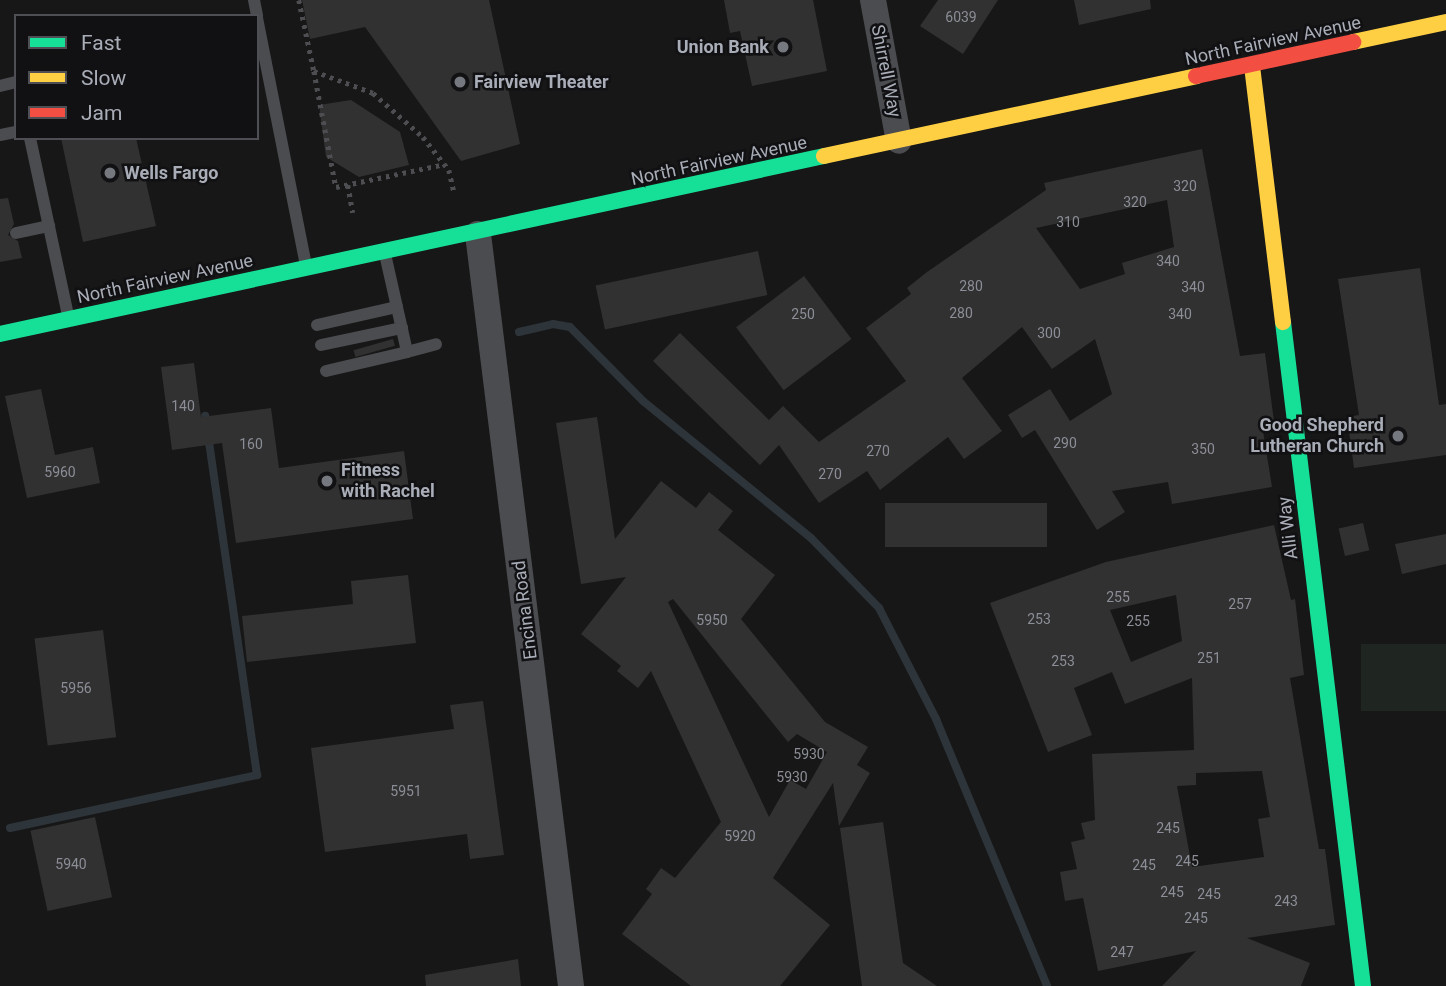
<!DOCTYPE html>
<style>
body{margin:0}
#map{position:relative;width:1446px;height:986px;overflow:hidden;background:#171717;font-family:Roboto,sans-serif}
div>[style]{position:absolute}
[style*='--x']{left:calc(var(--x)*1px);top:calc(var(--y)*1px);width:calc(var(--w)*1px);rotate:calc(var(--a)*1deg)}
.green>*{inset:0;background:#1f2520;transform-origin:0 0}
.stream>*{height:8px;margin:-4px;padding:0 4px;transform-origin:4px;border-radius:4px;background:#2d343a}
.building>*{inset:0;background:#313132;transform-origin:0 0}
.path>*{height:4.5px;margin-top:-2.25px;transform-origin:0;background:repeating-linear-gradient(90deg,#4d4e51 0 3.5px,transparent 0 8.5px)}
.lane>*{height:12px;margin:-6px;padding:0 6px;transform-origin:6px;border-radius:6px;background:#4b4c50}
.street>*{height:26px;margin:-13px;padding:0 13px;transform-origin:13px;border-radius:13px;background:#4b4c50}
.fast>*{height:16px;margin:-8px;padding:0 8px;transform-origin:8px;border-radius:8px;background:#16e098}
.slow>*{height:16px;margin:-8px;padding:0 8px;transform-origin:8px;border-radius:8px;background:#ffcf43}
.jam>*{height:16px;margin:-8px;padding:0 8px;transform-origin:8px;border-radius:8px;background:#f24e42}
.dots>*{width:19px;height:19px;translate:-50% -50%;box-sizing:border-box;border:4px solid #111113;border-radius:50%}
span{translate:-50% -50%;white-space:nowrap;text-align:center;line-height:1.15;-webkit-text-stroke:5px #111113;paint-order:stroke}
.number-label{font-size:14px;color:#8b8e96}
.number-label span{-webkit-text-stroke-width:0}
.street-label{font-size:18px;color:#a9adb7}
.poi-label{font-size:18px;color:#a9adb7;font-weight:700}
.right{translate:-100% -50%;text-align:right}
.left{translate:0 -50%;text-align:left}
.legend{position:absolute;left:14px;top:14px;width:245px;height:126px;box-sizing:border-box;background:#111113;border:2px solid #4e4f55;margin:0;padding:9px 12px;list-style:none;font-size:21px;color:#a9adb7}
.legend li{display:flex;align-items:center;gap:14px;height:35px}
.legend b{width:35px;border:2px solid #4e4f55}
</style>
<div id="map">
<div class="green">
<i style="left:1446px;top:644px;width:67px;height:85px;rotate:90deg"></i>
</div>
<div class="stream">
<i style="--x:519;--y:332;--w:35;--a:-13"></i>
<i style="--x:553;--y:324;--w:17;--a:10"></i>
<i style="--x:570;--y:327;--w:104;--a:45.4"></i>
<i style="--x:643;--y:401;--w:217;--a:39.2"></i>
<i style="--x:811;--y:538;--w:98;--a:45.8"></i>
<i style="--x:879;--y:608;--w:125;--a:62.8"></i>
<i style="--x:936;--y:719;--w:289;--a:67.4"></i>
<i style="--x:10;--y:828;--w:253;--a:-12.1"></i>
<i style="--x:257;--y:775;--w:363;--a:-98.2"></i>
</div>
<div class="building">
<i style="clip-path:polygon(302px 0,489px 0,520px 144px,461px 161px,365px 27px,310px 39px)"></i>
<i style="clip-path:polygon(724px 0,813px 0,827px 71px,752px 86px,740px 31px,730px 33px)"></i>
<i style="clip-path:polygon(938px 0,998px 0,963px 54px,920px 26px)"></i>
<i style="clip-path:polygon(1074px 0,1150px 0,1151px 9px,1079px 25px)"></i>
<i style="clip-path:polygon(351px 100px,400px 132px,409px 165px,359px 177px,326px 157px,319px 105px)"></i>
<i style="clip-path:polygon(61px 138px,136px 138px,156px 226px,83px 242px)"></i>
<i style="clip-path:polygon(evenodd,1202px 149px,1240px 356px,1265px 353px,1275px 429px,1263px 431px,1272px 487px,1172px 504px,1168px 482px,1112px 491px,1125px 512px,1097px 530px,1035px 430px,1022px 438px,1008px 415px,1050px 389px,1070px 421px,1112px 394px,1095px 339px,1052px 369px,1022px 327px,962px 378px,1002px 431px,964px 459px,948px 437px,880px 490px,867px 471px,819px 503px,779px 445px,760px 465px,653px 361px,680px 333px,769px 420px,783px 406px,819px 442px,906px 381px,866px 328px,911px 294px,907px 288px,927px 272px,1046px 190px,1044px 183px,1202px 149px,1167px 200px,1174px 247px,1122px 263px,1125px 274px,1080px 289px,1036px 228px,1167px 200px)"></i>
<i style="clip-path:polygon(8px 198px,14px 224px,8px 235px,18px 241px,22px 258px,0 262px,0 199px)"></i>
<i style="left:758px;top:251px;width:45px;height:166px;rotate:78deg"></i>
<i style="clip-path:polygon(1420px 268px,1439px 405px,1446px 404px,1446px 455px,1354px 468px,1347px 417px,1359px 415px,1338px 279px)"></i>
<i style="left:804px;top:276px;width:79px;height:85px;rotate:53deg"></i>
<i style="left:393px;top:339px;width:7px;height:41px;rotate:74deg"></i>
<i style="clip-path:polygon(194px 363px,201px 417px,271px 408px,279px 468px,404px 451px,413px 519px,236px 543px,222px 443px,172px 450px,161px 367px)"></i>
<i style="clip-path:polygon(41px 389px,55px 455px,93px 447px,100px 483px,27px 498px,5px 396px)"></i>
<i style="clip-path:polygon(evenodd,597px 417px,615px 539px,661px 481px,696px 508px,709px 492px,733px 511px,718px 530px,775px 575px,741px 619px,825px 722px,868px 747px,857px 765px,870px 773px,839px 826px,833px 783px,773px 878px,830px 925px,780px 986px,691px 986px,622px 934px,652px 894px,646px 889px,661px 868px,675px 878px,721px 822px,651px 671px,638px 688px,617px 671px,621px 666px,581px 634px,626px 577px,581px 584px,556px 423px,597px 417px,673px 599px,788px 742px,797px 734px,827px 752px,806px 789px,790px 780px,769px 817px,668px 602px,673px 599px)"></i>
<i style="left:1047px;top:503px;width:44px;height:162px;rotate:90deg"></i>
<i style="left:1363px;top:523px;width:28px;height:25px;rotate:77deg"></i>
<i style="clip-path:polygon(evenodd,1274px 525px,1291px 600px,1295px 599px,1304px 675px,1290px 678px,1319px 849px,1325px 849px,1335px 925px,1247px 938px,1310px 963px,1301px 986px,1162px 986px,1196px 951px,1098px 971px,1083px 898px,1065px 901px,1060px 872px,1077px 869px,1071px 842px,1085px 839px,1081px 823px,1095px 820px,1092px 754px,1194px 750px,1192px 678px,1125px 704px,1112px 672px,1074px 688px,1092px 735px,1048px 752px,990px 603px,1106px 562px,1274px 525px,1176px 595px,1182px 641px,1131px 662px,1110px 610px,1176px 595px,1274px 525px,1262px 771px,1270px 817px,1258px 819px,1264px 857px,1192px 867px,1177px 786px,1196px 785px,1196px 773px,1262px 771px)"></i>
<i style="clip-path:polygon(1446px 534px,1446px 564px,1402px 574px,1395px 544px)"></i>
<i style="clip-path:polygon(408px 575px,416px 643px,247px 662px,242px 616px,353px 604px,351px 581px)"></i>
<i style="left:103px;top:630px;width:108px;height:69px;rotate:83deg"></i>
<i style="clip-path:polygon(483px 701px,504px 855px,470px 859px,467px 834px,325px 852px,311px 748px,454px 729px,450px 705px)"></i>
<i style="left:95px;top:817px;width:82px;height:66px;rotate:78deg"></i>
<i style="clip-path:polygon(883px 822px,903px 963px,937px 986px,862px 986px,840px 828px)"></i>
<i style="clip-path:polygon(518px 959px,521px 986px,426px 986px,425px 975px)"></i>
</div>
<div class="path">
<i style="--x:299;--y:0;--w:73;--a:78.1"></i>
<i style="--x:314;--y:71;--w:63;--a:20.4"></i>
<i style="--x:373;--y:93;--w:67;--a:41.3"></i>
<i style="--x:423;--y:137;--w:42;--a:51.8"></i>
<i style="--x:449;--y:170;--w:22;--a:77"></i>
<i style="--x:314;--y:71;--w:118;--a:79.3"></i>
<i style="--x:336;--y:187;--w:111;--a:-11.9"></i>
<i style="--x:348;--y:185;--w:28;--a:80"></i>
</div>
<div class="lane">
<i style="--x:254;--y:0;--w:16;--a:79"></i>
<i style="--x:257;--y:18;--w:252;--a:78.8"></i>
<i style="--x:0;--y:86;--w:16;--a:-14"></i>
<i style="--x:0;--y:135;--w:16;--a:-11"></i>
<i style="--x:30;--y:138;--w:181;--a:77.9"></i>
<i style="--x:16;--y:233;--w:34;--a:-12"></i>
<i style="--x:385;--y:254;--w:100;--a:77.3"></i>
<i style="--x:407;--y:352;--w:30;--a:-15"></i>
<i style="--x:317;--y:325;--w:82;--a:-12.7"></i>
<i style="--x:321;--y:345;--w:83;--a:-11.9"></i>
<i style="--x:326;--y:371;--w:83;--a:-13.2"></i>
</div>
<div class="street">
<i style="--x:873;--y:0;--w:143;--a:79.6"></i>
<i style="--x:478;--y:234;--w:758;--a:82.95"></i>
</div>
<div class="fast">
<i style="--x:1283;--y:322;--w:669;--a:83.13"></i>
<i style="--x:0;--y:334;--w:843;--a:-12.19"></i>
</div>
<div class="slow">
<i style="--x:1353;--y:42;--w:95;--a:-12.1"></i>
<i style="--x:1252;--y:66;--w:258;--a:83.1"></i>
<i style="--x:824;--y:156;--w:381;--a:-12.1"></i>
</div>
<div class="jam">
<i style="--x:1196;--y:76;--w:161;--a:-12.2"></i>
</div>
<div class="dots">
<i style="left:783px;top:47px;background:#76787f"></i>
<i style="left:460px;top:82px;background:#76787f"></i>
<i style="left:110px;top:173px;background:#76787f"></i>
<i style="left:1398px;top:436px;background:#76787f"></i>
<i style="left:327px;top:481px;background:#76787f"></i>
</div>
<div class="number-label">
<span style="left:961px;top:17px">6039</span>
<span style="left:1185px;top:186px">320</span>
<span style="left:1135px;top:202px">320</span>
<span style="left:1068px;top:222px">310</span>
<span style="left:1168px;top:261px">340</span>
<span style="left:971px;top:286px">280</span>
<span style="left:1193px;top:287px">340</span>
<span style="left:961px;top:313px">280</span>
<span style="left:803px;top:314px">250</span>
<span style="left:1180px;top:314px">340</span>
<span style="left:1049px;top:333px">300</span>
<span style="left:183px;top:406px">140</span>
<span style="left:1065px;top:443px">290</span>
<span style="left:251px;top:444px">160</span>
<span style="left:1203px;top:449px">350</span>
<span style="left:878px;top:451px">270</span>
<span style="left:60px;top:472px">5960</span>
<span style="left:830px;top:474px">270</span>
<span style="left:1118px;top:597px">255</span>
<span style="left:1240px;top:604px">257</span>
<span style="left:1039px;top:619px">253</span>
<span style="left:712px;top:620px">5950</span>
<span style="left:1138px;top:621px">255</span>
<span style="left:1209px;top:658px">251</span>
<span style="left:1063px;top:661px">253</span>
<span style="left:76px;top:688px">5956</span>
<span style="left:809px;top:754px">5930</span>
<span style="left:792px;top:777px">5930</span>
<span style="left:406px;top:791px">5951</span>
<span style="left:1168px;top:828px">245</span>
<span style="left:740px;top:836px">5920</span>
<span style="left:1187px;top:861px">245</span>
<span style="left:71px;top:864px">5940</span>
<span style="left:1144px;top:865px">245</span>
<span style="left:1172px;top:892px">245</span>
<span style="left:1209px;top:894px">245</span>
<span style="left:1286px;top:901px">243</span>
<span style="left:1196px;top:918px">245</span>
<span style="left:1122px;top:952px">247</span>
</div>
<div class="street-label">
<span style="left:1273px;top:41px;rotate:-12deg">North Fairview Avenue</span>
<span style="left:886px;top:71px;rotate:79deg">Shirrell Way</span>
<span style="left:719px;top:161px;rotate:-12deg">North Fairview Avenue</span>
<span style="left:165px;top:279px;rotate:-12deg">North Fairview Avenue</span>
<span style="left:1288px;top:528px;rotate:-97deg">Alli Way</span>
<span style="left:525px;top:610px;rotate:-97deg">Encina Road</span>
</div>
<div class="poi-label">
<span class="right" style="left:769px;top:47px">Union Bank</span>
<span class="left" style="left:474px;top:82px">Fairview Theater</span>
<span class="left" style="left:124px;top:173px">Wells Fargo</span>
<span class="right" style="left:1384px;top:436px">Good Shepherd<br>Lutheran Church</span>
<span class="left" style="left:341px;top:481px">Fitness<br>with Rachel</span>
</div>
<ul class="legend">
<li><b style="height:9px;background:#16e098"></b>Fast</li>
<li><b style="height:9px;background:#ffcf43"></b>Slow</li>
<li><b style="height:9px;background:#f24e42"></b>Jam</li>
</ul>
</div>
